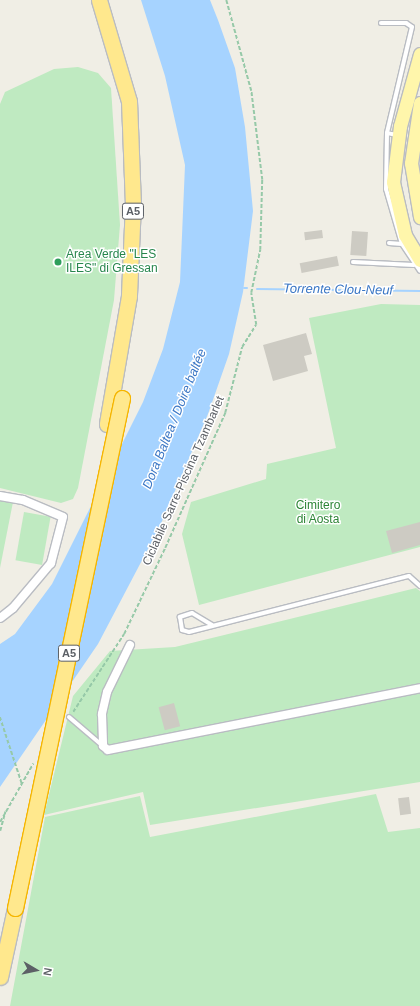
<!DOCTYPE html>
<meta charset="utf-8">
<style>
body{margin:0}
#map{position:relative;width:420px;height:1006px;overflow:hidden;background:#f0eee5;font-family:Arial,sans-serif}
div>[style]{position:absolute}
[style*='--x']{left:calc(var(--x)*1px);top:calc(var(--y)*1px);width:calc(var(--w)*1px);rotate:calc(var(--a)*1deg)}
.green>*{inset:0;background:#bfeac1;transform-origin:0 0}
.water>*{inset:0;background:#a6d3ff}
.stream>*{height:2px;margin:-1px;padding:0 1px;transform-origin:1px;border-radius:1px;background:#a6d3ff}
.building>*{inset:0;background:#cdcbc3;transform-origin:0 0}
.path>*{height:1.5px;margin-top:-0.75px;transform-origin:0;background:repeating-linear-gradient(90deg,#96c9a8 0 4px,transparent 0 6px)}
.roads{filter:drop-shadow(1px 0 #b9bcc2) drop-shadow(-1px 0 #b9bcc2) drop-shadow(0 1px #b9bcc2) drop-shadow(0 -1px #b9bcc2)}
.lane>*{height:4px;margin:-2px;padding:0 2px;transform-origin:2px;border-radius:2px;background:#fff}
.street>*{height:8px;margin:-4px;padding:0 4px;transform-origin:4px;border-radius:4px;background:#fff}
.primary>*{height:13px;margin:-6.5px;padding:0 6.5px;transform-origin:6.5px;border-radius:6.5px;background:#fff6ab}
.highway>*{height:15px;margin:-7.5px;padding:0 7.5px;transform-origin:7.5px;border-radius:7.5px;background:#ffe88d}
.bridges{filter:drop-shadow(1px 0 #f5b500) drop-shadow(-1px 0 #f5b500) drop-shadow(0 1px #f5b500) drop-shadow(0 -1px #f5b500)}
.highway-bridge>*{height:15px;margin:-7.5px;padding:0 7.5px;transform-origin:7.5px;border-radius:7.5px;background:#ffe88d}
.dots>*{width:11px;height:11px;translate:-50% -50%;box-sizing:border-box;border:2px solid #fff;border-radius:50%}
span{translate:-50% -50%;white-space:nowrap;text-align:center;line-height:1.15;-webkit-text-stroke:3px #fff;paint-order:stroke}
.shield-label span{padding:1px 3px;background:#fff;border:1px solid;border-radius:3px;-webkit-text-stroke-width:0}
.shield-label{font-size:11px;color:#5c6066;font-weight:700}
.leisure-label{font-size:12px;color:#27864d}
.left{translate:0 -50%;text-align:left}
.street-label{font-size:12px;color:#5c6066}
.park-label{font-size:12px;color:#2d8536}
.water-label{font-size:13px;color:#3b77c5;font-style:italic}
.north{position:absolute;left:16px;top:950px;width:40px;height:40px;-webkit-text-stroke:3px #fff;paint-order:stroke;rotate:99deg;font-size:11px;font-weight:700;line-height:16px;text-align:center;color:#5c6066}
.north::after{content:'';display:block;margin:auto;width:14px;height:18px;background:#5c6066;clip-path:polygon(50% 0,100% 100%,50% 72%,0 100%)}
</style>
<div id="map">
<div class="green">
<i style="clip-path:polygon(78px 67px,98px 73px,111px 88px,120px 225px,114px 300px,78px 488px,73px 499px,61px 503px,0 488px,0 104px,5px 92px,54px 69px)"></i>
<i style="clip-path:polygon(381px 304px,420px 305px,420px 547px,199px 605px,182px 534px,191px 502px,266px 479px,267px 464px,336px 448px,309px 318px)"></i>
<i style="clip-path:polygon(0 500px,13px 502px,0 568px)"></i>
<i style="left:24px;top:512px;width:27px;height:49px;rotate:10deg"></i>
<i style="clip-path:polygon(416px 588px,420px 591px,420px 782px,150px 825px,143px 792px,44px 815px,73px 696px,110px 651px,175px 647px)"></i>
<i style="clip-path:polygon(376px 794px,388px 832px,420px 828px,420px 1006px,10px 1006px,45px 817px,140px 796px,150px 837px)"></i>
</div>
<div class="water">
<i style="clip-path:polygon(141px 0,210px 0,218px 20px,235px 68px,245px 127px,253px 211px,243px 292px,229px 354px,208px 414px,160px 526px,98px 644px,0 787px,0 644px,15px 634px,52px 584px,143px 402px,163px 349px,180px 282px,185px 165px,165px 76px)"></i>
</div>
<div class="stream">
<i style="--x:244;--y:288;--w:3;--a:0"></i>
<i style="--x:257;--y:289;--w:163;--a:0.7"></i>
</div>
<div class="building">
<i style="left:322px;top:230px;width:8px;height:18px;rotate:83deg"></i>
<i style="left:352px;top:231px;width:16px;height:24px;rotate:4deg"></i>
<i style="left:337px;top:256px;width:10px;height:38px;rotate:79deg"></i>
<i style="clip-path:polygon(306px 333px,312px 354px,304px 356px,308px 371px,273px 381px,263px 345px)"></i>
<i style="clip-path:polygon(420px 522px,420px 545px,392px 553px,386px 531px)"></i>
<i style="left:174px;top:703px;width:24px;height:16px;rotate:75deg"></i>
<i style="left:409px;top:797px;width:17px;height:11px;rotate:83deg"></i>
</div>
<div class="path">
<i style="--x:73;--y:712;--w:93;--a:-56.8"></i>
<i style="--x:124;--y:634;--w:95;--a:-64.5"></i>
<i style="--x:165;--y:548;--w:148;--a:-66"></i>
<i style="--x:225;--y:413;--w:68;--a:-75.6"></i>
<i style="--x:242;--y:347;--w:26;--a:-58"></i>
<i style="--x:256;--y:325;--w:32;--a:-99"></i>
<i style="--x:251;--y:293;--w:44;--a:-78.2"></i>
<i style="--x:260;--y:250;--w:70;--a:-88.4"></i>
<i style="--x:262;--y:180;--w:90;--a:-97"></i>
<i style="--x:251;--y:91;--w:94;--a:-105.4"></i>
<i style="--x:0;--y:717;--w:71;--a:71.8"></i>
<i style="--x:0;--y:822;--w:67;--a:-60.4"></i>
<i style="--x:0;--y:831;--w:20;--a:-75"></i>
</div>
<div class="roads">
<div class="lane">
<i style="--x:381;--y:23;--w:25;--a:0"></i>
<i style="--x:406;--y:23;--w:7;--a:34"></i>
<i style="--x:412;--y:27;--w:109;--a:103.3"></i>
<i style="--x:397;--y:135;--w:10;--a:-169"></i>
<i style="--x:387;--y:133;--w:56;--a:91"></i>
<i style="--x:386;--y:189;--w:57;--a:73.8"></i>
<i style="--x:402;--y:244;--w:32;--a:56"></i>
<i style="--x:389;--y:243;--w:13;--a:4"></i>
<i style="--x:353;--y:262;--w:61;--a:2.8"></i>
<i style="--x:212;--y:625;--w:23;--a:-149"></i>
<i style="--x:192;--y:613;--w:13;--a:162"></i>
<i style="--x:180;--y:617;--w:13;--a:81"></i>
<i style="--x:182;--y:630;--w:7;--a:16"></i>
<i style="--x:189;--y:632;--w:227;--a:-14.3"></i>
<i style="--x:409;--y:576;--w:15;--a:42"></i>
<i style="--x:69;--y:717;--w:45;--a:40.5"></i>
</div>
<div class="street">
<i style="--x:0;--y:496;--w:23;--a:10"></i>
<i style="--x:23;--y:500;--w:43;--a:23"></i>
<i style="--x:63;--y:517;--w:48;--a:104.6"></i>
<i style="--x:51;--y:563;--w:59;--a:130.2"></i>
<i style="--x:13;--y:608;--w:16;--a:142"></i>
<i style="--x:130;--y:645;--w:52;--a:116.1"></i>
<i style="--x:107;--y:692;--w:23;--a:103"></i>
<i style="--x:102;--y:714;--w:32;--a:88"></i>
<i style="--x:103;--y:746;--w:6;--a:39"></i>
<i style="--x:108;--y:750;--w:318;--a:-11.2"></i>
</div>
<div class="primary">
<i style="--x:420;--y:54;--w:75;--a:105.5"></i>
<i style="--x:400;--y:126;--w:56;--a:97.1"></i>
<i style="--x:393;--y:182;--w:54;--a:77.2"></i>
<i style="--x:405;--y:235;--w:29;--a:59"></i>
<i style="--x:420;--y:103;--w:61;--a:98.5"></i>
<i style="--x:411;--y:163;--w:55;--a:80.5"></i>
</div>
<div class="highway">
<i style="--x:99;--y:0;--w:105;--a:73.5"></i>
<i style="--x:129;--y:101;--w:102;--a:87.8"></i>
<i style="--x:133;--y:203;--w:93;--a:92.5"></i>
<i style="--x:129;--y:296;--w:130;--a:99.8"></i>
<i style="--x:0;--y:977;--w:71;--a:-77.7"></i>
</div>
</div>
<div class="bridges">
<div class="highway-bridge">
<i style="--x:15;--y:908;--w:521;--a:-78.15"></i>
</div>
</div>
<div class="dots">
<i style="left:58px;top:262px;background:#2e9e5b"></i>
</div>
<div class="shield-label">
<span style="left:133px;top:211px">A5</span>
<span style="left:69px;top:653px">A5</span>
</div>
<div class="leisure-label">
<span class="left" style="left:66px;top:262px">Area Verde "LES<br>ILES" di Gressan</span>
</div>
<div class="street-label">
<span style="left:184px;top:481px;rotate:-66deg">Ciclabile Sarre-Piscina Tzambarlet</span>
</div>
<div class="park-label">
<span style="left:318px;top:513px">Cimitero<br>di Aosta</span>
</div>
<div class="water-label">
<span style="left:338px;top:290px;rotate:1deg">Torrente Clou-Neuf</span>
<span style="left:175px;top:419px;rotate:-68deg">Dora Baltea / Doire baltée</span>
</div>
<div class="north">N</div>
</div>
